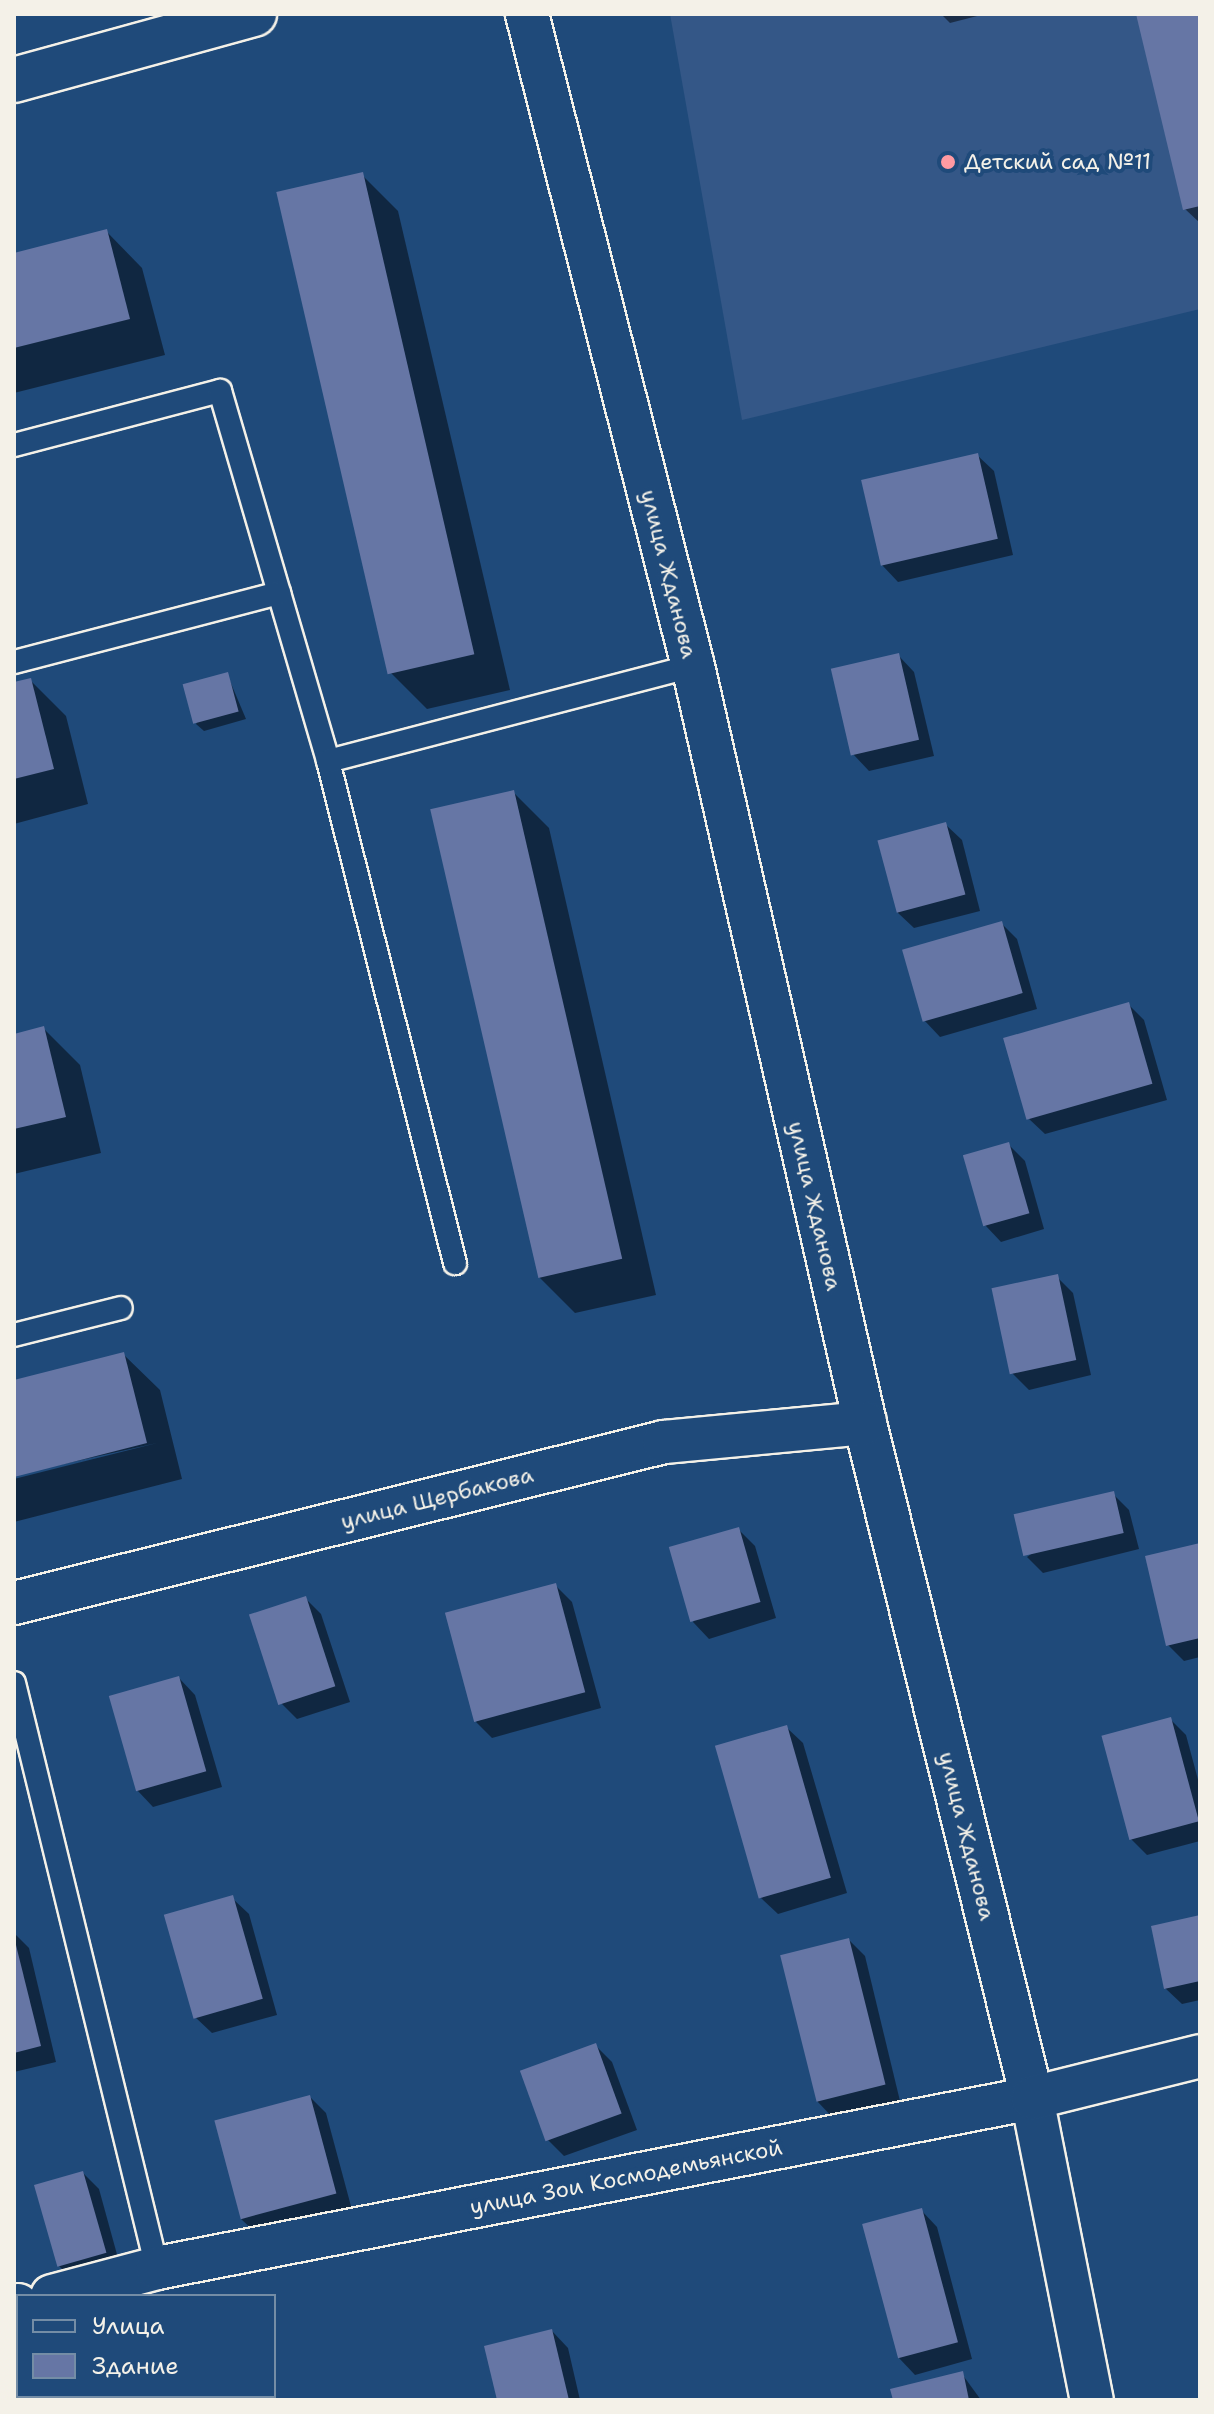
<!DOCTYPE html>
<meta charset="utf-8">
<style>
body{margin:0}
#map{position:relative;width:1214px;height:2414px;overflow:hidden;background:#1f4a7a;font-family:"Shantell Sans",sans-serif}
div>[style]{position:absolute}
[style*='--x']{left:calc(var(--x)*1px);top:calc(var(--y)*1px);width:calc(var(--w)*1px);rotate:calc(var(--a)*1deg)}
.built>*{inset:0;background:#345787}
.shadow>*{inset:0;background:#0007}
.building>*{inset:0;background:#6676a5;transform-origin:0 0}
.roads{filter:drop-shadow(2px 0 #f4f1e8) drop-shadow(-2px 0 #f4f1e8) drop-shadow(0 2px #f4f1e8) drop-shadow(0 -2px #f4f1e8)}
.lane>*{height:22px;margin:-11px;padding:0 11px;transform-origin:11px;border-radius:11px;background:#1f4a7a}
.street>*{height:42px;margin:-21px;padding:0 21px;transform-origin:21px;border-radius:21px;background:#1f4a7a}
.secondary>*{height:44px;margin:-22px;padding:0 22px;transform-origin:22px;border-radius:22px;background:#1f4a7a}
.dots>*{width:22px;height:22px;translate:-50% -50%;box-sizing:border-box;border:4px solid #1f4a7a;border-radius:50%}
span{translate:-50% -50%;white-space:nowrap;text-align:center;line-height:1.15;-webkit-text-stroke:8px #1f4a7a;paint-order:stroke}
.poi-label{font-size:22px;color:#f4f1e8}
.left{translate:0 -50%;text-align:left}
.street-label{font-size:22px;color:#f4f1e8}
.frame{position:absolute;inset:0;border:16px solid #f4f1e8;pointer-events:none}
.legend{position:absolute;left:16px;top:2294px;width:260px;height:104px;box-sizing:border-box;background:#1f4a7a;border:2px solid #748da6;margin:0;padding:10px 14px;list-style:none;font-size:24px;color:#f4f1e8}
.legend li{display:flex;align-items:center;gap:16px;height:40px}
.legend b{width:40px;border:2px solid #748da6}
</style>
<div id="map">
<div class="built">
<i style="clip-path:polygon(670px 14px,1200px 14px,1200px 309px,742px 420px)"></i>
</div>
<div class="shadow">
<i style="clip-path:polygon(941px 14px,985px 14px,950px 23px)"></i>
<i style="clip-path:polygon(1138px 14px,1200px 14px,1200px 223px,1185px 209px)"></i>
<i style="clip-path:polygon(362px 175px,398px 211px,510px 690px,427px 709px,391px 673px)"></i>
<i style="clip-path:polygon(106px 231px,142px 268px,165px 355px,14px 393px,14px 255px)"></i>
<i style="clip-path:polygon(977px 455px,994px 471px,1013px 555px,898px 582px,882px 565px)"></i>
<i style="clip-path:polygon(898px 655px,914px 672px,934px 756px,869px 771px,853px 754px)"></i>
<i style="clip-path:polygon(227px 674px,246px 719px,204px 731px,196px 724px)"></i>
<i style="clip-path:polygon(30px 680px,66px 716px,88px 804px,14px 824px,14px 684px)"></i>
<i style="clip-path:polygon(513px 792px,549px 828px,656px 1295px,575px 1313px,539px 1277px)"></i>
<i style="clip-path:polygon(945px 824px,962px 840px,980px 911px,914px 928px,897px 912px)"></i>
<i style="clip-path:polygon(1001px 923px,1017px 939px,1037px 1009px,940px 1037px,924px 1020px)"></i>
<i style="clip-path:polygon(1128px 1004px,1144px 1020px,1167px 1100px,1045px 1134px,1028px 1118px)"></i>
<i style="clip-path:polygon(44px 1029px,80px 1065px,101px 1153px,14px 1174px,14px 1036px)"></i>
<i style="clip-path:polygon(1009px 1145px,1025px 1161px,1044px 1229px,1001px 1242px,985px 1225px)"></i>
<i style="clip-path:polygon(1057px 1277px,1073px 1293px,1091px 1375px,1029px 1390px,1012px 1373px)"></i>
<i style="clip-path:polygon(123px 1354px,160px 1390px,182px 1479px,14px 1522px,14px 1479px,157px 1443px,14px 1475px,14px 1382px)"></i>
<i style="clip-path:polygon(1113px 1494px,1129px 1510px,1139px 1549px,1043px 1573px,1027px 1557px)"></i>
<i style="clip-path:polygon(739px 1530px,755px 1546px,776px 1618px,709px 1639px,693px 1622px)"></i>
<i style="clip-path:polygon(1200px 1545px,1200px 1657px,1184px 1661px,1168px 1645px)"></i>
<i style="clip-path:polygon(555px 1585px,572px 1602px,601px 1708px,492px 1738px,476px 1722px)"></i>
<i style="clip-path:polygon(305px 1598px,321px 1614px,350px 1702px,297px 1719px,281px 1703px)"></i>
<i style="clip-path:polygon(179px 1678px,195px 1695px,222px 1787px,153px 1807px,137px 1790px)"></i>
<i style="clip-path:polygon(1170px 1719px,1186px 1735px,1200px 1787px,1200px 1841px,1147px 1855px,1131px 1839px)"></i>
<i style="clip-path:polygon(786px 1727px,803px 1743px,847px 1893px,778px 1914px,761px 1898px)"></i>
<i style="clip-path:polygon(232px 1898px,249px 1914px,277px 2015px,212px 2033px,195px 2017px)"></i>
<i style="clip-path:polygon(1200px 1917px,1200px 2000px,1182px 2004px,1165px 1988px)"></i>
<i style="clip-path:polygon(14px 1933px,29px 1948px,56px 2062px,14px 2072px)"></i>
<i style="clip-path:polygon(849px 1940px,865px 1956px,900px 2101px,833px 2118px,817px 2101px)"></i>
<i style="clip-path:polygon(596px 2046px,612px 2062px,637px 2130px,564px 2156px,548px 2140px)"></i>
<i style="clip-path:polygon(310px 2097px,326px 2113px,352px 2210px,258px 2235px,241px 2219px)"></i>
<i style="clip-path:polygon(83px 2173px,99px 2189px,121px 2269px,74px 2281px,58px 2265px)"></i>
<i style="clip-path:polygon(921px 2210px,937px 2227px,972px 2359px,915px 2375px,899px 2358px)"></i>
<i style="clip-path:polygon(552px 2331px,568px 2348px,580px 2400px,500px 2400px)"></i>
<i style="clip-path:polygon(962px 2374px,981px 2400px,895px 2400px)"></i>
</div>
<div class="building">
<i style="clip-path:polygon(1136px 14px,1200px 14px,1200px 206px,1183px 210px)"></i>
<i style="left:363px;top:172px;width:495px;height:89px;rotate:77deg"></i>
<i style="clip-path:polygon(107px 229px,130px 319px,14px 348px,14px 253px)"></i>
<i style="left:978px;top:453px;width:88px;height:120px;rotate:77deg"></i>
<i style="left:899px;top:653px;width:89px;height:70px;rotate:77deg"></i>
<i style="left:228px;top:672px;width:41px;height:47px;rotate:75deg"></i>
<i style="clip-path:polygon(31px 678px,54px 769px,14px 779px,14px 682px)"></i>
<i style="left:514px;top:790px;width:481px;height:86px;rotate:77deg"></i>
<i style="left:946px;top:822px;width:75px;height:71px;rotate:75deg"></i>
<i style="left:1002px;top:921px;width:75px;height:104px;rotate:74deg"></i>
<i style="left:1129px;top:1002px;width:85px;height:131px;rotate:74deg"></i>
<i style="clip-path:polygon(44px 1026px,66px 1117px,14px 1129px,14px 1034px)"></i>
<i style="left:1009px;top:1142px;width:74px;height:48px;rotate:74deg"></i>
<i style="left:1058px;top:1274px;width:88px;height:68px;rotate:78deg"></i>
<i style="clip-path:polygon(124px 1352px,147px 1443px,14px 1477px,14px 1380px)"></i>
<i style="left:1114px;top:1491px;width:43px;height:103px;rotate:77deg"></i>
<i style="left:739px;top:1527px;width:78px;height:73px;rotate:74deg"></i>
<i style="clip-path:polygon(1200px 1543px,1200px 1638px,1166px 1646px,1145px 1556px)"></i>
<i style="left:556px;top:1583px;width:113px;height:115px;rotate:75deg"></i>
<i style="left:306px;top:1596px;width:95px;height:60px;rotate:72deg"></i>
<i style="left:179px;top:1676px;width:99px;height:73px;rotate:74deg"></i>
<i style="left:1171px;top:1717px;width:108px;height:72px;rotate:75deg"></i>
<i style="left:787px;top:1725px;width:159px;height:75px;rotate:74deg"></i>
<i style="left:233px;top:1895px;width:108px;height:72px;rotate:74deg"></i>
<i style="clip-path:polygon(1200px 1915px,1200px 1981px,1164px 1989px,1151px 1926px)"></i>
<i style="clip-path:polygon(14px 1937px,41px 2046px,14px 2053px)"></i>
<i style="left:849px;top:1938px;width:151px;height:71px;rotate:76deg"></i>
<i style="left:596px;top:2043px;width:75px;height:81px;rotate:70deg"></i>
<i style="left:310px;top:2095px;width:102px;height:99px;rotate:75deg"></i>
<i style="left:83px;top:2171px;width:85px;height:51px;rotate:74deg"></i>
<i style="left:922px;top:2208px;width:139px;height:62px;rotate:75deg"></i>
<i style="clip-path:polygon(552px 2329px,569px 2400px,497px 2400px,484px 2346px)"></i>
<i style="clip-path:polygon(963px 2371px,969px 2400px,893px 2400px,890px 2389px)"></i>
</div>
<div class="roads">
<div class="lane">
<i style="--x:14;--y:445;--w:213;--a:-14.7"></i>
<i style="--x:220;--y:391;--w:385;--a:73.7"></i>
<i style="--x:328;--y:761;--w:518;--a:75.8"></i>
<i style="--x:14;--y:662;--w:274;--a:-14.6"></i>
<i style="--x:328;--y:761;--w:377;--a:-14.6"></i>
<i style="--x:14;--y:1335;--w:110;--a:-14.2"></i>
<i style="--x:14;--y:1683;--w:602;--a:76.26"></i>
</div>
<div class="street">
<i style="--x:527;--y:14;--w:673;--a:75.72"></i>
<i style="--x:693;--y:666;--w:776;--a:77.2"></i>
<i style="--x:865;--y:1423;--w:695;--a:76.1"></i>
<i style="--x:1032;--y:2098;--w:308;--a:78.8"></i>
<i style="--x:14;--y:1603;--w:670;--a:-13.91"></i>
<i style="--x:664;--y:1442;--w:202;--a:-5.4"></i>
<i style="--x:52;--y:2296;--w:109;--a:-14.9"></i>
<i style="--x:157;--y:2268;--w:891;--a:-10.99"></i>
<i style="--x:1032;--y:2098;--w:173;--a:-14"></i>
<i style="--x:14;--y:2306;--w:4;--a:-14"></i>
</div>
<div class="secondary">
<i style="--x:14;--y:80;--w:249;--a:-15.4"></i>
</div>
</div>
<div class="dots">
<i style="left:948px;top:162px;background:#ff9aa2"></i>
</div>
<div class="poi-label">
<span class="left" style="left:964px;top:162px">Детский сад №11</span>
</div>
<div class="street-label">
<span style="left:669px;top:574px;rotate:76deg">улица Жданова</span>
<span style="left:815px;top:1206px;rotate:77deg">улица Жданова</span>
<span style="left:437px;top:1498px;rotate:-14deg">улица Щербакова</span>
<span style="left:967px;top:1836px;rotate:76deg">улица Жданова</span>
<span style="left:626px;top:2177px;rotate:-11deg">улица Зои Космодемьянской</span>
</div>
<div class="frame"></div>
<ul class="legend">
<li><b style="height:10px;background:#1f4a7a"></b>Улица</li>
<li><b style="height:22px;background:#6676a5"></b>Здание</li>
</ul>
</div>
